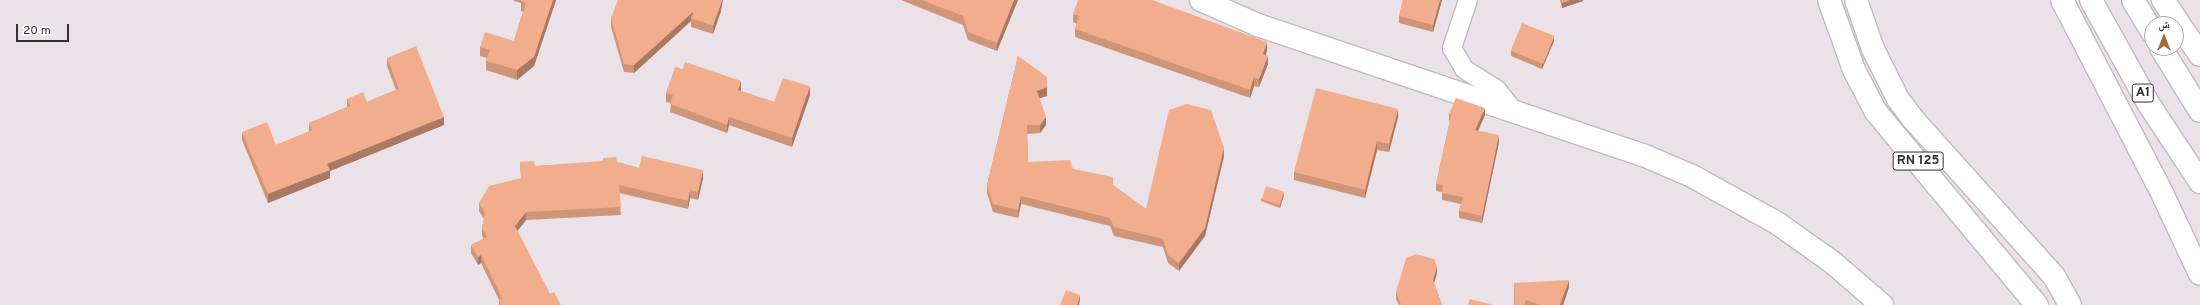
<!DOCTYPE html>
<meta charset="utf-8">
<style>
body{margin:0}
#map{position:relative;width:2200px;height:305px;overflow:hidden;background:#eae1e9;font-family:Overpass,"Noto Naskh Arabic",sans-serif}
div>[style]{position:absolute}
[style*='--x']{left:calc(var(--x)*1px);top:calc(var(--y)*1px);width:calc(var(--w)*1px);rotate:calc(var(--a)*1deg)}
.roads{filter:drop-shadow(1px 0 #c2bac2) drop-shadow(-1px 0 #c2bac2) drop-shadow(0 1px #c2bac2) drop-shadow(0 -1px #c2bac2)}
.minor>*{height:18px;margin:-9px;padding:0 9px;transform-origin:9px;border-radius:9px;background:#fff}
.major>*{height:22px;margin:-11px;padding:0 11px;transform-origin:11px;border-radius:11px;background:#fff}
.highway>*{height:22px;margin:-11px;padding:0 11px;transform-origin:11px;border-radius:11px;background:#fff}
.wall>*{inset:0;background:#cf9578}
.shaded-wall>*{inset:0;background:#a97962}
.building>*{inset:0;background:#f1ad8c;transform-origin:0 0}
span{translate:-50% -50%;white-space:nowrap;text-align:center;line-height:1.15;-webkit-text-stroke:4px #fff;paint-order:stroke}
.shield-label span{padding:1px 3px;background:#fff;border:1px solid;border-radius:3px;-webkit-text-stroke-width:0}
.shield-label{font-size:13px;color:#333033;font-weight:700}
.north{position:absolute;left:2144px;top:16px;width:40px;height:40px;box-sizing:border-box;background:#fff;border:1px solid #adacad;border-radius:50%;rotate:0deg;font-size:11px;font-weight:700;line-height:16px;text-align:center;color:#333033}
.north::after{content:'';display:block;margin:auto;width:14px;height:18px;background:#a56c2b;clip-path:polygon(50% 0,100% 100%,50% 72%,0 100%)}
.scale{position:absolute;left:16px;top:24px;width:53px;height:18px;box-sizing:border-box;border:2px solid #333033;border-top:0;padding-left:5px;font-size:12px;line-height:14px;white-space:nowrap;color:#333033;-webkit-text-stroke:3px #fff;paint-order:stroke}
</style>
<div id="map">
<div class="roads">
<div class="minor">
<i style="--x:1468;--y:0;--w:51;--a:108.4"></i>
<i style="--x:1452;--y:48;--w:24;--a:60"></i>
<i style="--x:1464;--y:69;--w:39;--a:32"></i>
<i style="--x:1497;--y:90;--w:27;--a:51"></i>
</div>
<div class="major">
<i style="--x:1201;--y:0;--w:62;--a:23.7"></i>
<i style="--x:1258;--y:25;--w:406;--a:18.7"></i>
<i style="--x:1643;--y:155;--w:53;--a:23.2"></i>
<i style="--x:1692;--y:176;--w:97;--a:28.9"></i>
<i style="--x:1777;--y:223;--w:67;--a:35.3"></i>
<i style="--x:1832;--y:262;--w:66;--a:40.7"></i>
</div>
<div class="highway">
<i style="--x:1829;--y:0;--w:74;--a:70.3"></i>
<i style="--x:1854;--y:70;--w:47;--a:62.4"></i>
<i style="--x:1876;--y:112;--w:251;--a:50.2"></i>
<i style="--x:1856;--y:0;--w:52;--a:70.9"></i>
<i style="--x:1873;--y:49;--w:56;--a:63.4"></i>
<i style="--x:1898;--y:99;--w:25;--a:53"></i>
<i style="--x:1913;--y:119;--w:211;--a:48.1"></i>
<i style="--x:2054;--y:276;--w:33;--a:61"></i>
<i style="--x:2062;--y:0;--w:217;--a:62.6"></i>
<i style="--x:2162;--y:193;--w:89;--a:64.9"></i>
<i style="--x:2091;--y:0;--w:118;--a:61"></i>
<i style="--x:2148;--y:103;--w:95;--a:56.6"></i>
<i style="--x:2133;--y:0;--w:37;--a:59"></i>
<i style="--x:2163;--y:0;--w:66;--a:56.1"></i>
<i style="--x:2161;--y:48;--w:74;--a:58.2"></i>
</div>
</div>
<div class="wall">
<i style="clip-path:polygon(514px 0,556px 0,534px 66px,517px 80px,486px 70px,486px 61px,487px 58px,480px 56px,480px 47px,514px 41px,523px 12px,521px 11px,521px 3px,514px 1px)"></i>
<i style="clip-path:polygon(901px 0,1018px 0,997px 51px,968px 40px,963px 25px)"></i>
<i style="clip-path:polygon(1403px 0,1442px 0,1433px 32px,1399px 23px,1399px 16px)"></i>
<i style="clip-path:polygon(1560px 0,1583px 0,1583px 1px,1562px 8px)"></i>
<i style="clip-path:polygon(721px 11px,713px 34px,691px 27px,691px 21px,634px 73px,624px 72px,611px 27px,611px 18px)"></i>
<i style="clip-path:polygon(1073px 14px,1267px 50px,1266px 55px,1268px 64px,1259px 87px,1254px 86px,1250px 98px,1075px 37px,1075px 29px,1077px 24px,1073px 22px)"></i>
<i style="clip-path:polygon(1554px 41px,1542px 69px,1511px 56px,1511px 51px)"></i>
<i style="clip-path:polygon(1018px 56px,1047px 96px,1039px 98px,1046px 125px,1040px 133px,1027px 134px,1028px 162px,1073px 169px,1113px 185px,1146px 209px,1224px 156px,1205px 236px,1179px 271px,1168px 263px,1163px 247px,1114px 236px,1110px 226px,1021px 204px,1018px 218px,993px 212px,987px 193px,987px 185px)"></i>
<i style="clip-path:polygon(387px 58px,444px 125px,330px 171px,330px 178px,268px 203px,242px 140px,242px 132px,276px 145px,309px 132px,309px 123px,347px 107px,347px 99px,367px 102px,396px 90px,387px 66px)"></i>
<i style="clip-path:polygon(741px 89px,741px 91px,774px 102px,810px 95px,792px 147px,729px 125px,727px 133px,670px 112px,671px 103px,666px 102px,666px 93px)"></i>
<i style="clip-path:polygon(1449px 114px,1485px 115px,1478px 131px,1499px 142px,1482px 223px,1459px 218px,1459px 211px,1461px 204px,1442px 200px,1442px 192px,1436px 191px,1436px 184px,1450px 121px,1449px 120px)"></i>
<i style="clip-path:polygon(1398px 117px,1389px 152px,1377px 150px,1365px 198px,1294px 180px,1294px 172px)"></i>
<i style="clip-path:polygon(520px 162px,535px 166px,617px 162px,639px 168px,703px 178px,698px 200px,690px 198px,688px 209px,619px 193px,621px 215px,526px 220px,517px 231px,550px 294px,561px 305px,499px 305px,499px 300px,481px 263px,478px 265px,471px 253px,471px 245px,484px 239px,482px 236px,482px 228px,484px 219px,479px 211px,479px 203px,521px 178px)"></i>
<i style="clip-path:polygon(1284px 195px,1280px 208px,1261px 201px,1261px 199px)"></i>
<i style="clip-path:polygon(1437px 273px,1434px 283px,1442px 305px,1399px 305px,1396px 299px,1396px 292px)"></i>
<i style="clip-path:polygon(1514px 283px,1569px 287px,1563px 305px,1514px 305px)"></i>
</div>
<div class="shaded-wall">
<i style="clip-path:polygon(553px 0,556px 0,534px 66px,517px 80px,517px 70px)"></i>
<i style="clip-path:polygon(722px 0,723px 0,721px 11px,713px 34px,713px 26px)"></i>
<i style="clip-path:polygon(1014px 0,1018px 0,997px 51px,997px 43px)"></i>
<i style="clip-path:polygon(1440px 0,1442px 0,1433px 32px,1433px 25px)"></i>
<i style="clip-path:polygon(1570px 0,1583px 0,1583px 1px,1562px 8px,1562px 3px)"></i>
<i style="clip-path:polygon(694px 11px,691px 18px,691px 21px,634px 73px,634px 65px)"></i>
<i style="clip-path:polygon(1554px 36px,1554px 41px,1542px 69px,1542px 64px)"></i>
<i style="clip-path:polygon(1267px 42px,1267px 50px,1263px 62px,1263px 54px)"></i>
<i style="clip-path:polygon(1268px 56px,1268px 64px,1259px 87px,1259px 79px)"></i>
<i style="clip-path:polygon(1254px 77px,1254px 86px,1250px 98px,1250px 90px)"></i>
<i style="clip-path:polygon(741px 81px,741px 89px,738px 99px,738px 90px)"></i>
<i style="clip-path:polygon(810px 86px,810px 95px,792px 147px,792px 138px)"></i>
<i style="clip-path:polygon(1047px 87px,1047px 96px,1037px 99px,1037px 91px)"></i>
<i style="clip-path:polygon(1485px 108px,1485px 115px,1475px 137px,1475px 130px)"></i>
<i style="clip-path:polygon(1398px 109px,1398px 117px,1389px 152px,1389px 144px)"></i>
<i style="clip-path:polygon(444px 117px,444px 125px,330px 171px,330px 178px,268px 203px,268px 194px,327px 164px)"></i>
<i style="clip-path:polygon(729px 117px,729px 125px,727px 133px,727px 125px)"></i>
<i style="clip-path:polygon(1046px 117px,1046px 125px,1040px 133px,1040px 125px)"></i>
<i style="clip-path:polygon(1499px 135px,1499px 142px,1482px 223px,1482px 216px)"></i>
<i style="clip-path:polygon(1377px 141px,1377px 150px,1365px 198px,1365px 190px)"></i>
<i style="clip-path:polygon(1224px 148px,1224px 156px,1205px 236px,1179px 271px,1179px 263px)"></i>
<i style="clip-path:polygon(703px 170px,703px 178px,698px 200px,698px 192px)"></i>
<i style="clip-path:polygon(690px 190px,690px 198px,688px 209px,688px 201px)"></i>
<i style="clip-path:polygon(1284px 192px,1284px 195px,1280px 208px,1280px 205px)"></i>
<i style="clip-path:polygon(1021px 196px,1021px 204px,1018px 218px,1018px 210px)"></i>
<i style="clip-path:polygon(526px 212px,526px 220px,515px 234px,515px 226px)"></i>
<i style="clip-path:polygon(481px 255px,481px 263px,478px 265px,478px 257px)"></i>
<i style="clip-path:polygon(1437px 266px,1437px 273px,1433px 287px,1433px 280px)"></i>
<i style="clip-path:polygon(1569px 280px,1569px 287px,1563px 305px,1560px 305px)"></i>
<i style="clip-path:polygon(1080px 295px,1080px 300px,1079px 305px,1077px 305px)"></i>
</div>
<div class="building">
<i style="clip-path:polygon(521px 0,553px 0,534px 57px,517px 70px,486px 61px,490px 50px,480px 47px,485px 32px,514px 41px,526px 3px,521px 1px)"></i>
<i style="clip-path:polygon(618px 0,722px 0,721px 3px,713px 26px,691px 18px,694px 11px,634px 65px,624px 64px,611px 18px)"></i>
<i style="clip-path:polygon(922px 0,1014px 0,997px 43px,968px 32px,963px 16px)"></i>
<i style="clip-path:polygon(1078px 0,1152px 0,1267px 42px,1263px 54px,1268px 56px,1259px 79px,1254px 77px,1250px 90px,1075px 29px,1079px 16px,1073px 14px)"></i>
<i style="clip-path:polygon(1403px 0,1440px 0,1433px 25px,1399px 16px)"></i>
<i style="clip-path:polygon(1562px 0,1570px 0,1562px 3px)"></i>
<i style="left:1522px;top:23px;width:35px;height:30px;rotate:22deg"></i>
<i style="clip-path:polygon(416px 46px,444px 117px,327px 164px,330px 170px,268px 194px,242px 132px,267px 122px,276px 145px,312px 130px,309px 123px,350px 106px,347px 99px,363px 92px,367px 102px,399px 89px,387px 58px)"></i>
<i style="clip-path:polygon(1018px 56px,1047px 77px,1047px 87px,1037px 91px,1046px 117px,1040px 125px,1027px 125px,1028px 162px,1070px 160px,1073px 169px,1113px 177px,1113px 185px,1146px 209px,1169px 110px,1187px 104px,1211px 110px,1224px 148px,1205px 228px,1179px 263px,1168px 255px,1163px 239px,1114px 227px,1110px 218px,1021px 196px,1018px 210px,993px 204px,987px 185px)"></i>
<i style="clip-path:polygon(685px 62px,741px 81px,738px 90px,774px 102px,783px 78px,810px 86px,792px 138px,729px 117px,727px 125px,670px 104px,673px 95px,666px 93px,675px 67px,683px 69px)"></i>
<i style="clip-path:polygon(1316px 88px,1398px 109px,1389px 144px,1377px 141px,1365px 190px,1294px 172px)"></i>
<i style="clip-path:polygon(1456px 98px,1485px 108px,1475px 130px,1499px 135px,1482px 216px,1459px 211px,1463px 197px,1442px 193px,1443px 185px,1436px 184px,1451px 115px,1449px 114px)"></i>
<i style="clip-path:polygon(642px 156px,703px 170px,698px 192px,690px 190px,688px 201px,619px 185px,621px 207px,526px 212px,515px 226px,550px 294px,554px 292px,561px 305px,501px 305px,499px 300px,502px 298px,481px 255px,478px 257px,471px 245px,487px 237px,482px 228px,485px 213px,479px 203px,489px 186px,521px 178px,520px 162px,534px 161px,535px 166px,603px 161px,603px 158px,616px 157px,617px 162px,639px 168px)"></i>
<i style="left:1266px;top:186px;width:19px;height:14px;rotate:18deg"></i>
<i style="clip-path:polygon(1416px 254px,1434px 259px,1437px 266px,1433px 280px,1442px 305px,1401px 305px,1396px 292px,1406px 258px)"></i>
<i style="clip-path:polygon(1569px 280px,1560px 305px,1540px 305px,1526px 300px,1524px 305px,1515px 305px,1514px 283px)"></i>
<i style="clip-path:polygon(1066px 290px,1080px 295px,1077px 305px,1060px 305px)"></i>
<i style="clip-path:polygon(1470px 299px,1494px 305px,1468px 305px)"></i>
</div>
<div class="shield-label">
<span style="left:2143px;top:93px">A1</span>
<span style="left:1918px;top:161px">RN 125</span>
</div>
<div class="north">ش</div>
<div class="scale">20 m</div>
</div>
